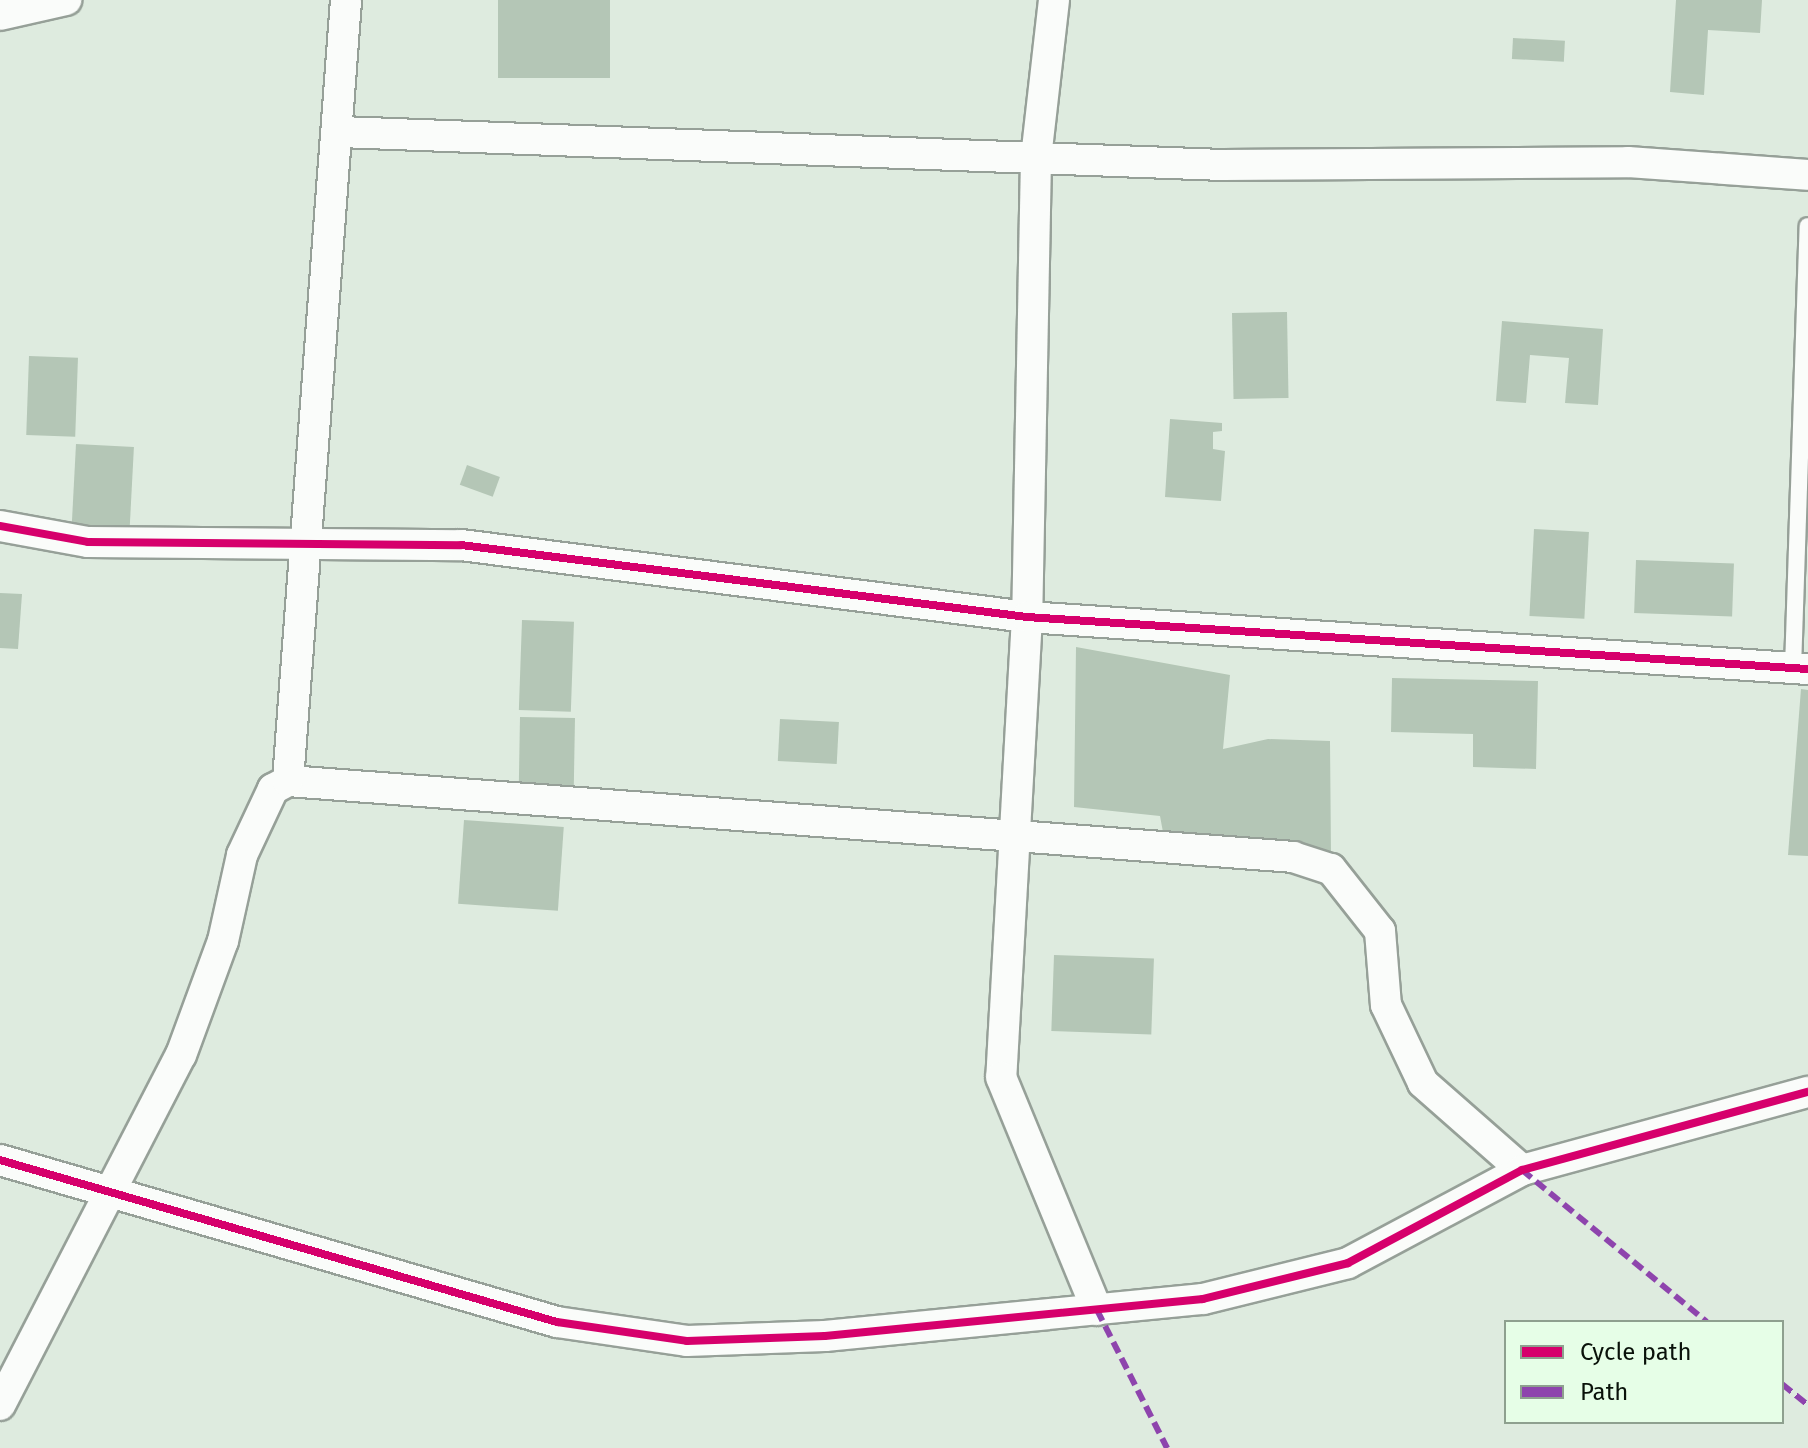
<!DOCTYPE html>
<style>
body{margin:0}
#map{position:relative;width:1808px;height:1448px;overflow:hidden;background:#deebdf;font-family:"Fira Sans",sans-serif}
div>[style]{position:absolute}
[style*='--x']{left:calc(var(--x)*1px);top:calc(var(--y)*1px);width:calc(var(--w)*1px);rotate:calc(var(--a)*1deg)}
.building>*{inset:0;background:#b4c6b6;transform-origin:0 0}
.roads{filter:drop-shadow(2px 0 #96a098) drop-shadow(-2px 0 #96a098) drop-shadow(0 2px #96a098) drop-shadow(0 -2px #96a098)}
.service>*{height:16px;margin:-8px;padding:0 8px;transform-origin:8px;border-radius:8px;background:#fafcfa}
.minor>*{height:30px;margin:-15px;padding:0 15px;transform-origin:15px;border-radius:15px;background:#fafcfa}
.quiet>*{height:6px;margin-top:-3px;transform-origin:0;background:repeating-linear-gradient(90deg,#8e44ad 0 12px,transparent 0 18px)}
.cycleway>*{height:8px;margin:-4px;padding:0 4px;transform-origin:4px;border-radius:4px;background:#d6006c}
span{translate:-50% -50%;white-space:nowrap;text-align:center;line-height:1.15;-webkit-text-stroke:7px #e6fee7;paint-order:stroke}
.legend{position:absolute;left:1504px;top:1320px;width:280px;height:104px;box-sizing:border-box;background:#e6fee7;border:2px solid #8ea08f;margin:0;padding:10px 14px;list-style:none;font-size:24px;color:#0a120a}
.legend li{display:flex;align-items:center;gap:16px;height:40px}
.legend b{width:40px;border:2px solid #8ea08f}
</style>
<div id="map">
<div class="building">
<i style="left:498px;top:0;width:112px;height:78px"></i>
<i style="clip-path:polygon(1676px 0,1762px 0,1760px 33px,1708px 30px,1704px 95px,1670px 92px)"></i>
<i style="left:1513px;top:38px;width:52px;height:21px;rotate:3deg"></i>
<i style="left:1287px;top:312px;width:86px;height:55px;rotate:89deg"></i>
<i style="clip-path:polygon(1502px 321px,1603px 329px,1598px 405px,1565px 403px,1569px 358px,1530px 355px,1526px 403px,1496px 401px)"></i>
<i style="left:29px;top:356px;width:49px;height:79px;rotate:2deg"></i>
<i style="clip-path:polygon(1170px 419px,1222px 423px,1222px 431px,1213px 432px,1213px 449px,1225px 451px,1221px 501px,1165px 497px)"></i>
<i style="left:76px;top:444px;width:58px;height:80px;rotate:3deg"></i>
<i style="left:467px;top:465px;width:35px;height:21px;rotate:20deg"></i>
<i style="left:1534px;top:529px;width:55px;height:87px;rotate:3deg"></i>
<i style="left:1636px;top:560px;width:98px;height:53px;rotate:2deg"></i>
<i style="clip-path:polygon(0 593px,22px 594px,18px 649px,0 648px)"></i>
<i style="left:522px;top:620px;width:52px;height:90px;rotate:2deg"></i>
<i style="clip-path:polygon(1076px 647px,1230px 675px,1223px 749px,1268px 739px,1330px 741px,1331px 855px,1165px 843px,1160px 816px,1074px 807px)"></i>
<i style="clip-path:polygon(1392px 678px,1538px 681px,1536px 769px,1473px 767px,1473px 734px,1391px 732px)"></i>
<i style="clip-path:polygon(1801px 689px,1808px 690px,1808px 856px,1788px 855px)"></i>
<i style="left:520px;top:717px;width:55px;height:76px;rotate:1deg"></i>
<i style="left:780px;top:719px;width:59px;height:42px;rotate:3deg"></i>
<i style="left:464px;top:820px;width:100px;height:84px;rotate:4deg"></i>
<i style="left:1054px;top:955px;width:100px;height:76px;rotate:2deg"></i>
</div>
<div class="roads">
<div class="service">
<i style="--x:1793;--y:668;--w:442;--a:-88.1"></i>
</div>
<div class="minor">
<i style="--x:1054;--y:0;--w:159;--a:96.5"></i>
<i style="--x:1036;--y:158;--w:459;--a:91.1"></i>
<i style="--x:1027;--y:617;--w:461;--a:93.2"></i>
<i style="--x:1001;--y:1077;--w:252;--a:67.6"></i>
<i style="--x:0;--y:15;--w:68;--a:-12.8"></i>
<i style="--x:340;--y:132;--w:884;--a:2.14"></i>
<i style="--x:1223;--y:165;--w:405;--a:-0.4"></i>
<i style="--x:1628;--y:162;--w:180;--a:4.1"></i>
<i style="--x:0;--y:526;--w:89;--a:10.3"></i>
<i style="--x:88;--y:542;--w:373;--a:0.5"></i>
<i style="--x:461;--y:545;--w:571;--a:7.25"></i>
<i style="--x:1027;--y:617;--w:783;--a:3.81"></i>
<i style="--x:288;--y:781;--w:1008;--a:4.32"></i>
<i style="--x:1293;--y:857;--w:40;--a:18"></i>
<i style="--x:1331;--y:869;--w:79;--a:51.7"></i>
<i style="--x:1380;--y:931;--w:74;--a:85.4"></i>
<i style="--x:1386;--y:1005;--w:86;--a:64.6"></i>
<i style="--x:1423;--y:1083;--w:132;--a:41.3"></i>
<i style="--x:0;--y:1160;--w:580;--a:16.22"></i>
<i style="--x:557;--y:1322;--w:131;--a:8.3"></i>
<i style="--x:687;--y:1341;--w:138;--a:-2.1"></i>
<i style="--x:825;--y:1336;--w:380;--a:-5.6"></i>
<i style="--x:1203;--y:1299;--w:149;--a:-13.9"></i>
<i style="--x:1348;--y:1263;--w:197;--a:-28.1"></i>
<i style="--x:1522;--y:1170;--w:296;--a:-15.3"></i>
<i style="--x:0;--y:1405;--w:394;--a:-62.7"></i>
<i style="--x:181;--y:1055;--w:121;--a:-69.8"></i>
<i style="--x:223;--y:941;--w:88;--a:-77.5"></i>
<i style="--x:242;--y:855;--w:73;--a:-64.8"></i>
<i style="--x:273;--y:789;--w:17;--a:-28"></i>
<i style="--x:288;--y:781;--w:783;--a:-85.75"></i>
</div>
</div>
<div class="quiet">
<i style="--x:1522;--y:1170;--w:239;--a:39.4"></i>
<i style="--x:1097;--y:1310;--w:155;--a:63.1"></i>
<i style="--x:1782;--y:1384;--w:33;--a:39"></i>
</div>
<div class="cycleway">
<i style="--x:0;--y:526;--w:89;--a:10.3"></i>
<i style="--x:88;--y:542;--w:373;--a:0.5"></i>
<i style="--x:461;--y:545;--w:571;--a:7.25"></i>
<i style="--x:1027;--y:617;--w:783;--a:3.81"></i>
<i style="--x:0;--y:1160;--w:580;--a:16.22"></i>
<i style="--x:557;--y:1322;--w:131;--a:8.3"></i>
<i style="--x:687;--y:1341;--w:138;--a:-2.1"></i>
<i style="--x:825;--y:1336;--w:380;--a:-5.6"></i>
<i style="--x:1203;--y:1299;--w:149;--a:-13.9"></i>
<i style="--x:1348;--y:1263;--w:197;--a:-28.1"></i>
<i style="--x:1522;--y:1170;--w:296;--a:-15.3"></i>
</div>
<ul class="legend">
<li><b style="height:10px;background:#d6006c"></b>Cycle path</li>
<li><b style="height:10px;background:#8e44ad"></b>Path</li>
</ul>
</div>
